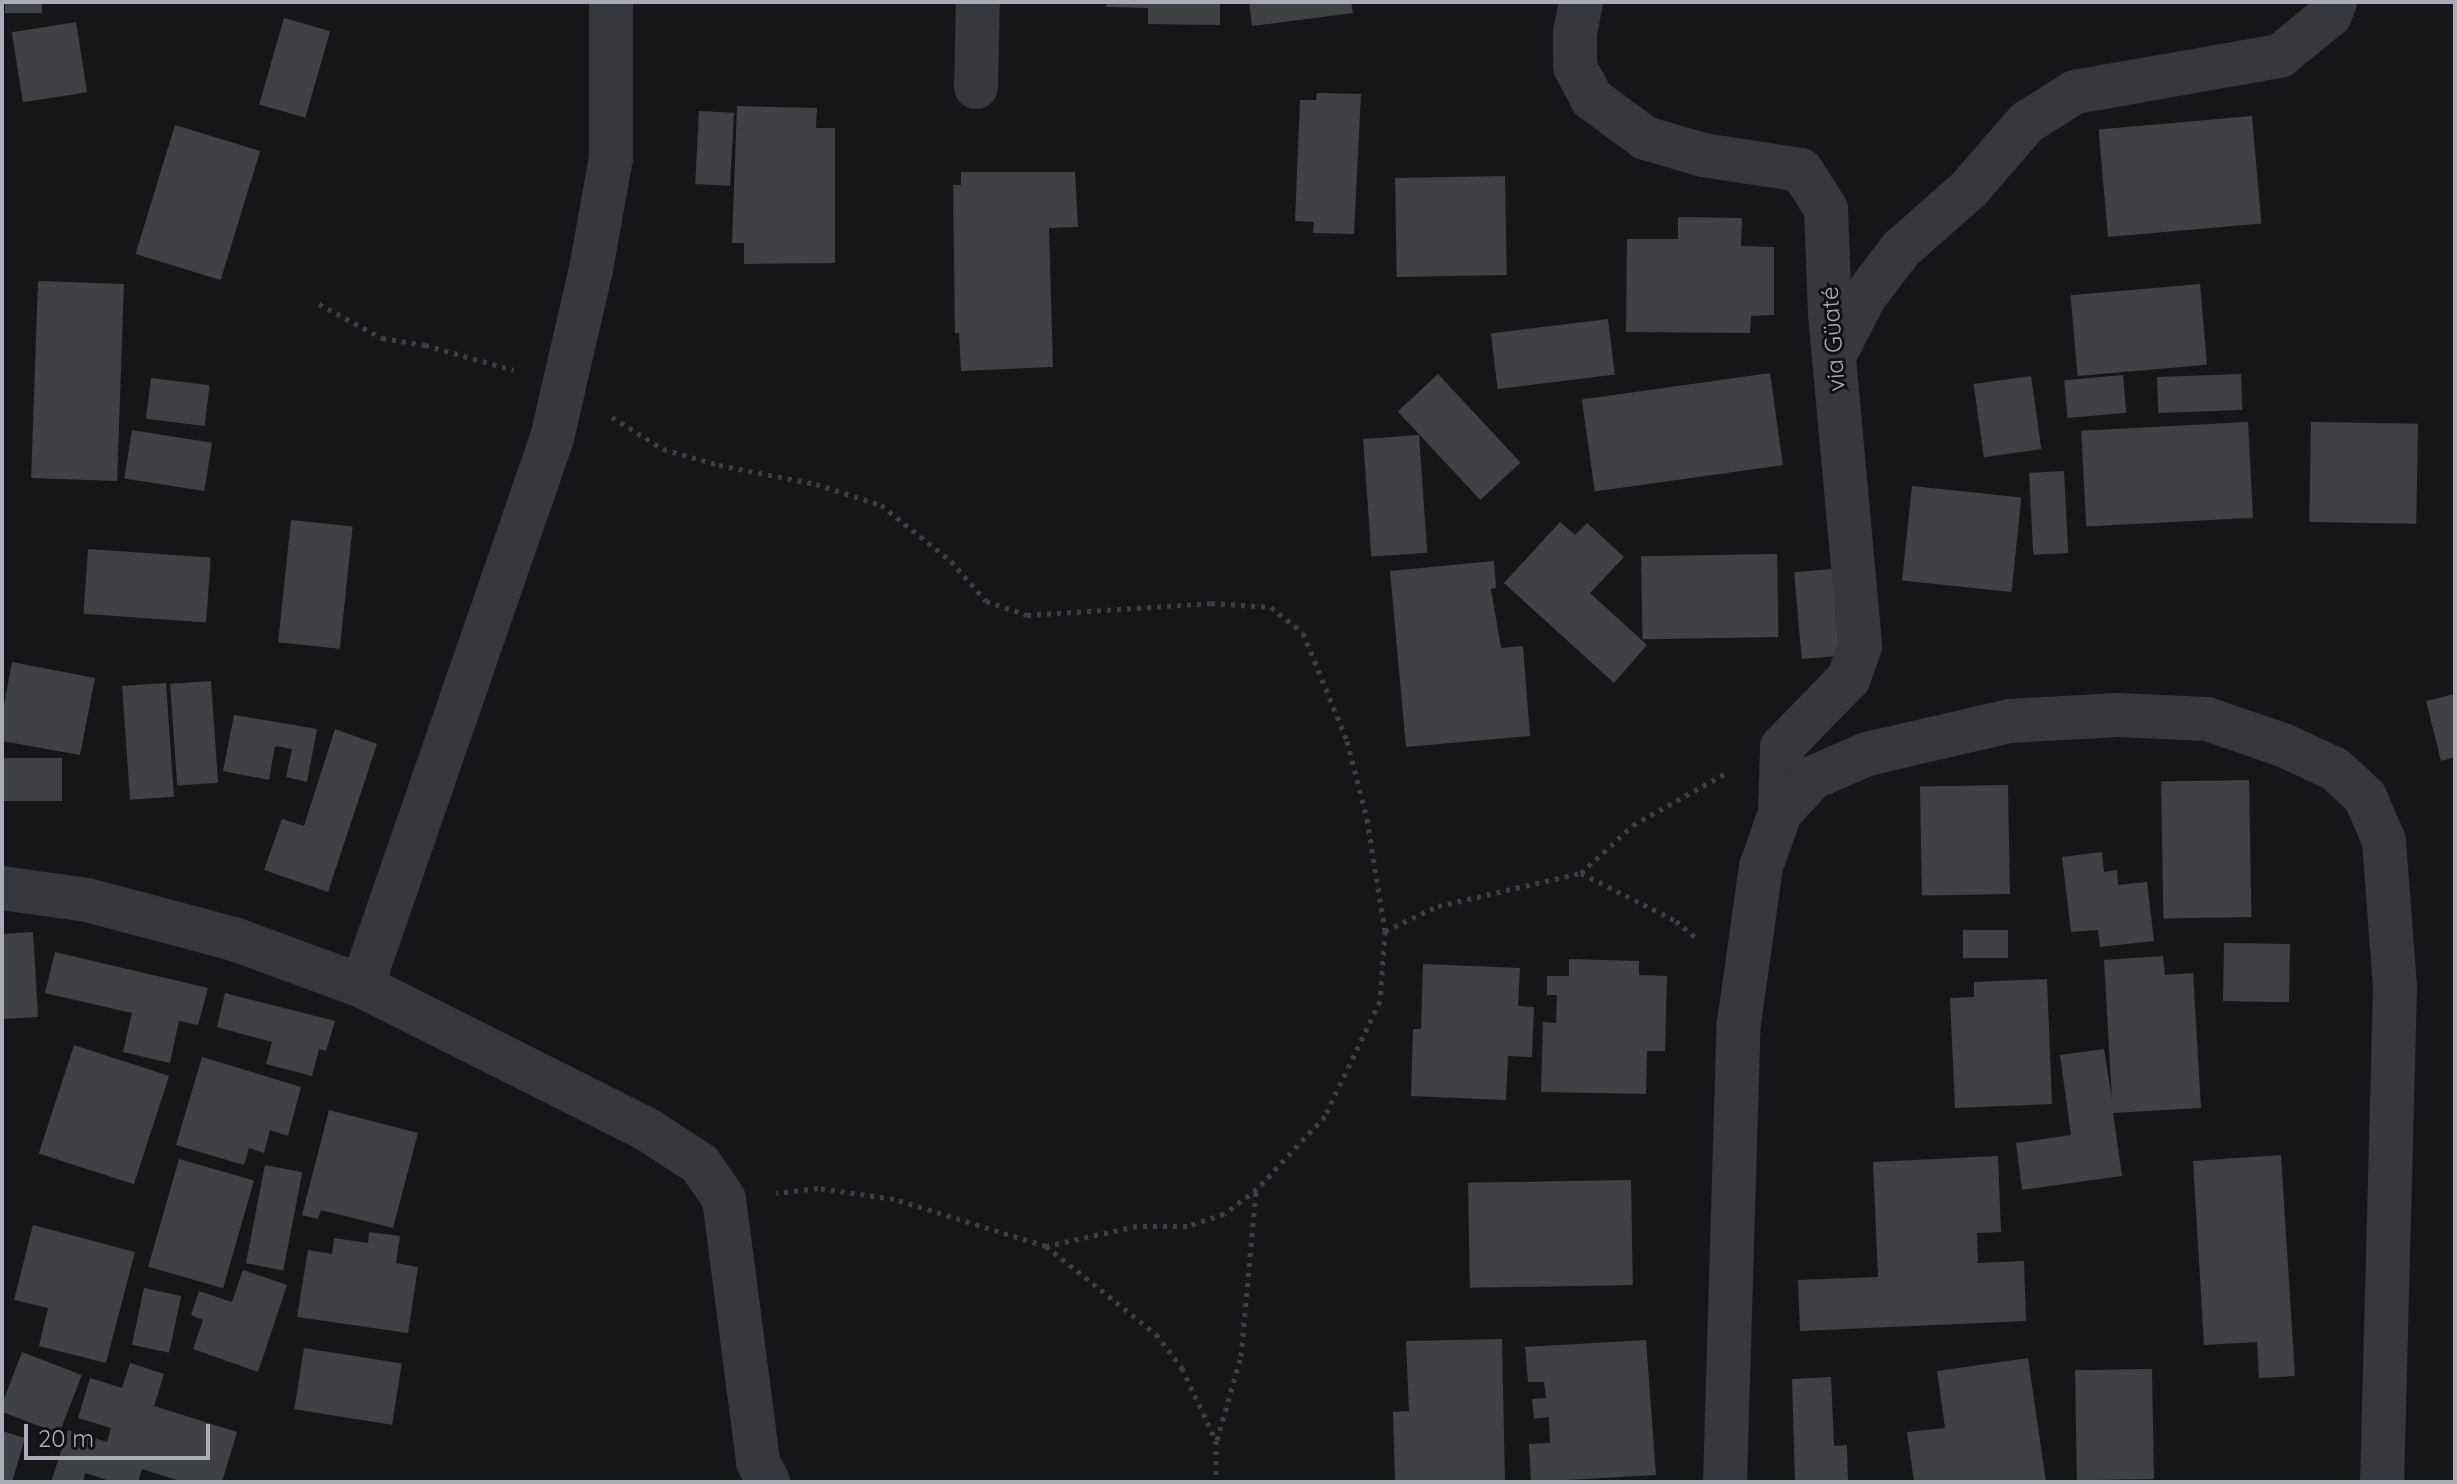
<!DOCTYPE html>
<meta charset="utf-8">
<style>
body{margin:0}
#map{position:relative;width:2457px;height:1484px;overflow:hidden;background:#161618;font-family:Quicksand,sans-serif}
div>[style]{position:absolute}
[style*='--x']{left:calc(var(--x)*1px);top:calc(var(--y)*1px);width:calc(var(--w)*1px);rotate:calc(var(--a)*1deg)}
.building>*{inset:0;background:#404145;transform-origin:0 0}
.path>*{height:5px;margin-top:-2.5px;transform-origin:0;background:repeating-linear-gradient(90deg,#3d3f44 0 4px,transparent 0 10px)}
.minor>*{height:44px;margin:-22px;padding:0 22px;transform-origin:22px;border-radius:22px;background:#37383d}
span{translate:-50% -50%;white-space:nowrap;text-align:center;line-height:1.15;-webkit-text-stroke:6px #111113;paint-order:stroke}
.street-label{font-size:24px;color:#a8adb8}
.frame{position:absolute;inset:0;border:4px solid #a8adb8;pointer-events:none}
.scale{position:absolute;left:24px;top:1424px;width:186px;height:36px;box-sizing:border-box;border:4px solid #a8adb8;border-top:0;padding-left:10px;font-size:24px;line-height:28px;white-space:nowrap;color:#a8adb8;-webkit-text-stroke:6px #111113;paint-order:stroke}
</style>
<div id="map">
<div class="building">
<i style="left:5px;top:2px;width:37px;height:11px"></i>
<i style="clip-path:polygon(1107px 2px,1220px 2px,1220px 25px,1148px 24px,1148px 8px,1106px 7px)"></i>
<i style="clip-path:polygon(1249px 2px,1351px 2px,1353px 13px,1252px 26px)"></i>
<i style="left:284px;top:18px;width:48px;height:90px;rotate:16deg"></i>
<i style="left:76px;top:22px;width:71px;height:65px;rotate:81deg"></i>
<i style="clip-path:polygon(1317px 93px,1361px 94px,1354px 234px,1313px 233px,1314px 222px,1295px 221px,1300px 100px,1316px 100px)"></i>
<i style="clip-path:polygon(737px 106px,817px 108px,816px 128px,835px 128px,835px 263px,744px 264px,744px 243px,732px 243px)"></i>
<i style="left:699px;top:111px;width:35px;height:73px;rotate:3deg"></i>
<i style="left:2252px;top:116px;width:108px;height:154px;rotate:85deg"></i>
<i style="left:175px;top:125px;width:89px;height:135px;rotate:17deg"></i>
<i style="clip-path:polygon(961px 172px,1075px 172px,1078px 227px,1049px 228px,1053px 367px,961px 371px,959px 333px,955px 333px,953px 185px,961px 185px)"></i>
<i style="left:1505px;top:176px;width:99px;height:110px;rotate:89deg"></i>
<i style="clip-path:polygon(1678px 217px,1742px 218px,1741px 246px,1774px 247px,1774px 315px,1751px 316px,1750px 333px,1626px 332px,1627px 239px,1678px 239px)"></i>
<i style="left:38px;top:281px;width:86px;height:197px;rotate:2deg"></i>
<i style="left:2200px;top:284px;width:81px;height:130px;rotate:85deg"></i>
<i style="left:1608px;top:319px;width:56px;height:118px;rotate:83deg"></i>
<i style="left:1770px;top:373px;width:93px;height:190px;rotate:82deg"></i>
<i style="left:1438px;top:374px;width:121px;height:55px;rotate:47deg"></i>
<i style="left:2241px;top:374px;width:36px;height:84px;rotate:88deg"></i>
<i style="left:2123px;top:375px;width:38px;height:59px;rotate:85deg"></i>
<i style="left:2031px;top:376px;width:74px;height:58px;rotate:82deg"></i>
<i style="left:151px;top:378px;width:59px;height:41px;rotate:7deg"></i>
<i style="left:2248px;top:422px;width:96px;height:167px;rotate:87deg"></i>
<i style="left:2311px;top:422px;width:107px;height:100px;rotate:1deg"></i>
<i style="left:132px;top:430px;width:81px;height:49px;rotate:9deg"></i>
<i style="left:1419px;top:435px;width:118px;height:56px;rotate:86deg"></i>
<i style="left:2064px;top:471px;width:82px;height:35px;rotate:87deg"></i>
<i style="left:1912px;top:486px;width:110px;height:95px;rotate:6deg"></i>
<i style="left:291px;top:520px;width:62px;height:123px;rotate:6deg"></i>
<i style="clip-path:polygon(1560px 522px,1575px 535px,1587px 523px,1624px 557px,1590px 593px,1647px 645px,1614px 683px,1504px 583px)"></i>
<i style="left:88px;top:549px;width:123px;height:65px;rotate:4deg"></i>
<i style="left:1777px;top:554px;width:83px;height:136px;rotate:89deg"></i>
<i style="clip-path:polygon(1494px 561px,1496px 588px,1491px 589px,1501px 648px,1523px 646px,1530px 736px,1406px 747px,1390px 571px)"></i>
<i style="left:1832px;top:569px;width:87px;height:38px;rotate:85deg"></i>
<i style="clip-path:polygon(12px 662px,95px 678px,80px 755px,2px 741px,2px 715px)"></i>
<i style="left:211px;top:681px;width:102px;height:41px;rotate:86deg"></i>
<i style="left:166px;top:683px;width:114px;height:44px;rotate:86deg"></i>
<i style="clip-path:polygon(2455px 694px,2455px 757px,2441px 761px,2426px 701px)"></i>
<i style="clip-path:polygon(234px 715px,317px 729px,307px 782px,286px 777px,292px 749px,275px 746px,269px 780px,223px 771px)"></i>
<i style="clip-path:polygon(335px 729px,377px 744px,328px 892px,264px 870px,282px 819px,304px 826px)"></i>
<i style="left:2px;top:758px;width:60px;height:43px"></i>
<i style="left:2249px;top:780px;width:137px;height:88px;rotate:89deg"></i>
<i style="left:2008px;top:785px;width:109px;height:88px;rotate:89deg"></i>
<i style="clip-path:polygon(2102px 852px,2104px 872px,2117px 870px,2118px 885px,2147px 882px,2154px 941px,2100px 947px,2098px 930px,2071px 932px,2062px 857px)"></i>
<i style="left:2008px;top:930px;width:28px;height:45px;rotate:90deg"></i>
<i style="clip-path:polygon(33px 932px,38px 1017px,2px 1019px,2px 934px)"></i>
<i style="left:2224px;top:943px;width:66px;height:58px;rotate:1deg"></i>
<i style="clip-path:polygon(55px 952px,208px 988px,198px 1025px,179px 1021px,170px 1063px,123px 1052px,132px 1013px,45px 993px)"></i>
<i style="clip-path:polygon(2163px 956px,2165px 975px,2193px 973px,2201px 1108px,2113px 1113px,2122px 1176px,2022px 1190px,2016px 1143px,2071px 1135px,2060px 1055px,2104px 1049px,2112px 1100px,2104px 960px)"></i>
<i style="clip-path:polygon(1569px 959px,1639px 961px,1639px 975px,1667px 976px,1665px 1051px,1647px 1051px,1646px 1094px,1541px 1092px,1543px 1022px,1556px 1023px,1557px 995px,1547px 995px,1547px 976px,1569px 976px)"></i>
<i style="clip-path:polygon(1423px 964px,1520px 968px,1518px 1006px,1534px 1007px,1532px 1057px,1508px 1056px,1506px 1100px,1411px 1096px,1413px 1029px,1421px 1029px)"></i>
<i style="clip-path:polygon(2047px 979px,2052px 1104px,1955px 1108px,1950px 998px,1974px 997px,1974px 982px)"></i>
<i style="clip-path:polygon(225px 993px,335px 1021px,326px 1051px,319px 1049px,312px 1076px,266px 1064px,272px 1042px,217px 1027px)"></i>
<i style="left:74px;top:1045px;width:100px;height:114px;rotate:18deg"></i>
<i style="clip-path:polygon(202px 1057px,301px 1087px,288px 1136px,270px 1130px,264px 1153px,249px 1148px,244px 1165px,176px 1145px)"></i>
<i style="clip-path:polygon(329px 1110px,418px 1133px,393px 1228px,321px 1210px,318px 1219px,302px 1215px)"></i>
<i style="clip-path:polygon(2281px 1155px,2295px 1376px,2259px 1378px,2257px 1342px,2204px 1345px,2193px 1161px)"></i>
<i style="clip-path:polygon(1998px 1156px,2001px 1232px,1977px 1233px,1978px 1263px,2024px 1261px,2026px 1321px,1800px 1331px,1798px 1280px,1878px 1277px,1873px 1162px)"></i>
<i style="left:179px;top:1159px;width:78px;height:112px;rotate:16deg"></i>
<i style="left:265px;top:1165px;width:38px;height:100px;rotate:11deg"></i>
<i style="left:1631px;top:1180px;width:105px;height:163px;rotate:89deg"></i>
<i style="clip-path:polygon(33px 1225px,135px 1252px,106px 1363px,39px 1346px,48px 1308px,14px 1300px)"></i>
<i style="clip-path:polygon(369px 1232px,400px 1236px,396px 1263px,418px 1267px,408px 1333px,297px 1317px,308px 1250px,332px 1254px,334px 1238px,368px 1243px)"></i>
<i style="clip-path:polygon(243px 1270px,287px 1285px,258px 1372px,193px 1349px,203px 1320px,191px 1315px,199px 1291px,232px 1302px)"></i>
<i style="left:144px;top:1288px;width:38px;height:58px;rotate:12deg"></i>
<i style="clip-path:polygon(1502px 1339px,1505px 1482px,1395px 1482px,1393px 1412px,1409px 1411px,1406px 1341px)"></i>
<i style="clip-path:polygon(1646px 1340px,1656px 1475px,1531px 1482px,1529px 1444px,1550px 1443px,1549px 1417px,1534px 1419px,1532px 1399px,1546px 1398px,1544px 1382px,1528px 1382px,1525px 1347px)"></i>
<i style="left:304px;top:1348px;width:99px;height:62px;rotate:9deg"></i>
<i style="left:22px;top:1352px;width:64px;height:63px;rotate:21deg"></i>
<i style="clip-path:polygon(2028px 1358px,2046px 1482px,1914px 1482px,1907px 1432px,1945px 1428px,1937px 1371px)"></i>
<i style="clip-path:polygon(130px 1363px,164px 1374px,154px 1406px,237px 1432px,222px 1482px,183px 1482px,142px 1469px,138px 1482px,114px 1482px,85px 1473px,83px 1482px,51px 1482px,68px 1430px,107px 1442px,111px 1428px,78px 1418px,90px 1378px,122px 1388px)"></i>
<i style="left:2152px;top:1369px;width:110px;height:77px;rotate:89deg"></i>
<i style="clip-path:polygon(1831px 1377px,1834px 1446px,1847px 1445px,1848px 1482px,1795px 1482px,1792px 1379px)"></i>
<i style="clip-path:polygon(2px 1431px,25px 1438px,12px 1482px,2px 1482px)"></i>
</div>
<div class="path">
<i style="--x:319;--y:304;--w:72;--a:28.4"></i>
<i style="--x:382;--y:338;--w:44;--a:9.2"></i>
<i style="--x:425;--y:345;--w:92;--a:15.7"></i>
<i style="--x:612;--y:417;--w:60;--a:32.1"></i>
<i style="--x:663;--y:449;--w:58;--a:15.9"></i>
<i style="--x:719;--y:465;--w:99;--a:11.1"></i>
<i style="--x:816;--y:484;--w:68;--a:17.9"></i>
<i style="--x:881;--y:505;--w:90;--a:38.7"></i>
<i style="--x:951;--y:561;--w:53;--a:48.8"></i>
<i style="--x:986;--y:601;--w:43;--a:18.9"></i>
<i style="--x:1027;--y:615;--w:184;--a:-3.7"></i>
<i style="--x:1211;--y:603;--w:60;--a:3.8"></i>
<i style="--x:1271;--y:607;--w:41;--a:39.1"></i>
<i style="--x:1303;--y:633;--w:117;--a:67.8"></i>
<i style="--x:1347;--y:741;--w:81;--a:75.6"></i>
<i style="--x:1367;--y:819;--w:113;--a:80.9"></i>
<i style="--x:1385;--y:931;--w:70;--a:94.1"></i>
<i style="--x:1380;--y:1001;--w:127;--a:115.6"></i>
<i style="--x:1325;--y:1116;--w:100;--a:133"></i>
<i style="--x:1257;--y:1189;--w:41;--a:142.9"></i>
<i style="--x:1224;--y:1214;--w:39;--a:162"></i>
<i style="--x:1187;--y:1226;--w:50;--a:180"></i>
<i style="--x:1137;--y:1226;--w:93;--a:167.6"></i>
<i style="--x:1046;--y:1246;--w:159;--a:-162.8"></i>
<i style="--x:894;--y:1199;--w:77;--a:-171.8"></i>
<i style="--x:818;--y:1188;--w:42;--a:173.2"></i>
<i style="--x:1581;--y:873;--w:106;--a:26.8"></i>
<i style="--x:1676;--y:921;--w:25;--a:40"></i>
<i style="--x:1385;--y:931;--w:59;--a:-25.3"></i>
<i style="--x:1438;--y:906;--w:147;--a:-13"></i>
<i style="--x:1581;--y:873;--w:71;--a:-42.7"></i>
<i style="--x:1633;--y:825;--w:107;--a:-29.2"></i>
<i style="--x:1046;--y:1246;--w:141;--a:38.7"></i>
<i style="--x:1156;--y:1334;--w:43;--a:52.6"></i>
<i style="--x:1182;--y:1368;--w:81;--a:65"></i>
<i style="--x:1216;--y:1441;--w:41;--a:90"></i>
<i style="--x:1217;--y:1440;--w:87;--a:-74.1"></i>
<i style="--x:1241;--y:1356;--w:167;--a:-84.8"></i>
</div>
<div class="minor">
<i style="--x:1581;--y:2;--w:31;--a:101"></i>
<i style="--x:1575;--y:32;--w:35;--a:90"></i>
<i style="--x:1575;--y:67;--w:36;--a:62"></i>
<i style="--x:1592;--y:99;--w:66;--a:36.3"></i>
<i style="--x:1645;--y:138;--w:60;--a:16.3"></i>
<i style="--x:1703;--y:155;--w:99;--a:8.7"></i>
<i style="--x:1801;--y:170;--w:46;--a:57.3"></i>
<i style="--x:1826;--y:209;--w:105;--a:87.8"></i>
<i style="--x:1830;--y:314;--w:333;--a:84.8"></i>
<i style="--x:1860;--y:646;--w:34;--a:109"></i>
<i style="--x:1849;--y:678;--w:96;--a:134.2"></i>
<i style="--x:1782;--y:747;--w:66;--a:91.7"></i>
<i style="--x:976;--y:87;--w:85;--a:-88.7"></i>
<i style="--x:1834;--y:356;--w:68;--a:-62.7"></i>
<i style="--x:1865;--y:296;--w:59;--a:-52.5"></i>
<i style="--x:1901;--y:249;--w:91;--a:-41.4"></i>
<i style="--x:1969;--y:189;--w:89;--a:-49.1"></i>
<i style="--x:2027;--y:122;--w:57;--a:-32"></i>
<i style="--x:2075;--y:92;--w:208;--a:-10"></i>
<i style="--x:2280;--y:56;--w:65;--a:-39.4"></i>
<i style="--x:2330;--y:15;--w:14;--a:-69"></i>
<i style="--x:2;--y:888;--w:86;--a:8"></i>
<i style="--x:87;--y:900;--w:152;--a:14.9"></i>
<i style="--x:234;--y:939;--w:136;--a:20.2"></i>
<i style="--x:362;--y:986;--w:320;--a:26.7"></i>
<i style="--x:648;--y:1130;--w:62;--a:33.2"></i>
<i style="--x:700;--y:1164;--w:42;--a:55.6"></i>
<i style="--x:724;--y:1199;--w:265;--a:82.6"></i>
<i style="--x:758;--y:1462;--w:22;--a:63"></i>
<i style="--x:362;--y:986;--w:580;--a:-70.88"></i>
<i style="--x:552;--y:438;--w:173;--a:-77"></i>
<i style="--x:591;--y:269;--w:113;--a:-79.8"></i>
<i style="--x:611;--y:158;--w:156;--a:-90"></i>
<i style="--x:1725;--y:1482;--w:459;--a:-88.3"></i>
<i style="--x:1739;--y:1023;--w:158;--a:-82"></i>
<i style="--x:1761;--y:867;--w:57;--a:-70.6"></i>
<i style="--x:1780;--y:813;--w:47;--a:-47.6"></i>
<i style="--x:1812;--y:778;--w:60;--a:-23.6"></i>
<i style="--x:1867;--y:754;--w:147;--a:-13"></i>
<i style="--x:2010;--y:721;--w:108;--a:-3.2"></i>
<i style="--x:2118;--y:715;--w:89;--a:2.6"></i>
<i style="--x:2207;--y:719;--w:80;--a:18.9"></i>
<i style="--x:2283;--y:745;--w:57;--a:24.8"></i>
<i style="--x:2335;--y:769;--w:41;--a:43"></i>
<i style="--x:2365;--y:797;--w:48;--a:66.6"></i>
<i style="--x:2384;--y:841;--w:147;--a:85.7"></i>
<i style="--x:2395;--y:988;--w:494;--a:91.5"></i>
</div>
<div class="street-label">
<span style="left:1833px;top:339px;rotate:-94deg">via Güaté</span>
</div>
<div class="frame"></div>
<div class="scale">20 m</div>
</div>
